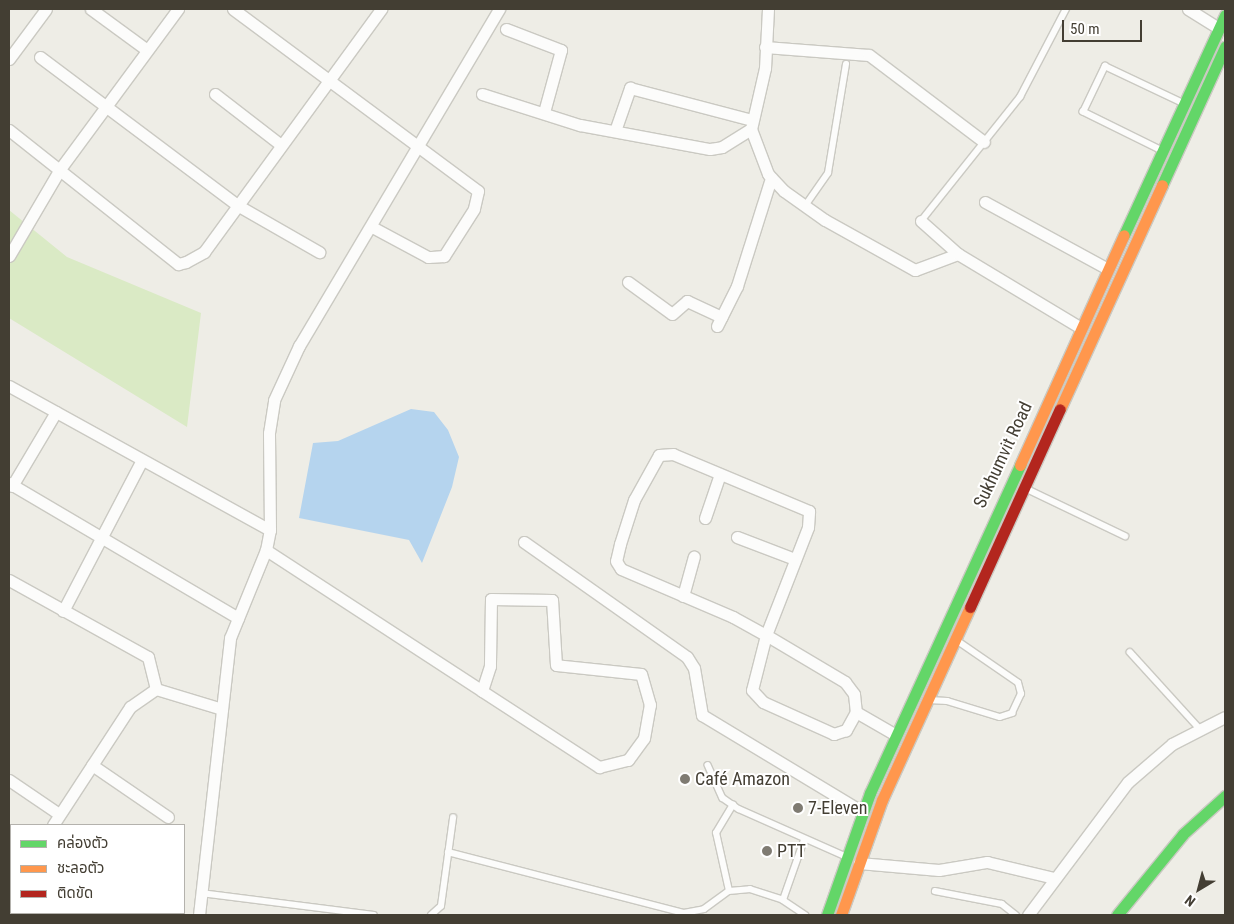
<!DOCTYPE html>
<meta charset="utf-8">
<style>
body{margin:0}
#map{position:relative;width:1234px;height:924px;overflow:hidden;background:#eeede6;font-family:"Roboto Condensed","Noto Sans Thai",sans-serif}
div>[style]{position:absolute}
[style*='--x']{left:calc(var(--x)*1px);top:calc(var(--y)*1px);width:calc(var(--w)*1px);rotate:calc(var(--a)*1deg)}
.green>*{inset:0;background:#daeac5}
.water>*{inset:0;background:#b5d4ee}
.roads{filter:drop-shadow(1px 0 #cac9c2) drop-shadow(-1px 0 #cac9c2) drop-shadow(0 1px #cac9c2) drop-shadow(0 -1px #cac9c2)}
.lane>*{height:5.5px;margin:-2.75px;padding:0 2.75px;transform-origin:2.75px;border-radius:2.75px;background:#fcfcfb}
.street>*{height:11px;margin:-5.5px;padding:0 5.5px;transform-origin:5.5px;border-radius:5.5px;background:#fcfcfb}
.fast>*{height:11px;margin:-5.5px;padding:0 5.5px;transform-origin:5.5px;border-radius:5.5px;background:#63d668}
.slow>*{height:11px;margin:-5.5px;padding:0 5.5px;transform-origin:5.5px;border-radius:5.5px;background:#ff974d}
.jam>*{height:11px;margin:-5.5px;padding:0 5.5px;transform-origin:5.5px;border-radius:5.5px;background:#b3261e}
.dots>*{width:14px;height:14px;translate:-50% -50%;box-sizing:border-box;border:2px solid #fff;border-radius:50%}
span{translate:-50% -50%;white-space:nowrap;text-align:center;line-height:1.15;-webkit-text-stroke:4px #fff;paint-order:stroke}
.street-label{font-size:18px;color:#433e33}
.poi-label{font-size:18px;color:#433e33}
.left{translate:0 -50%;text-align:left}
.frame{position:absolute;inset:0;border:10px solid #433e33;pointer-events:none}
.legend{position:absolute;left:10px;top:824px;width:175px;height:90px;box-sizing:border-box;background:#fff;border:1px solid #b4b2ad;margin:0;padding:6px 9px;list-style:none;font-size:15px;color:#433e33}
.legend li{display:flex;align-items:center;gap:10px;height:25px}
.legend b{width:25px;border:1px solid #b4b2ad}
.north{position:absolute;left:1174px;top:864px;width:50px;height:50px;-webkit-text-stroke:4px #fff;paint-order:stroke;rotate:217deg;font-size:14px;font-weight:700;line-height:20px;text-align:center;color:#433e33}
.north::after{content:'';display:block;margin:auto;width:18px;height:22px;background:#433e33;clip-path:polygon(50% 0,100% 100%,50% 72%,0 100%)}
.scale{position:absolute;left:1062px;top:20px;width:80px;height:22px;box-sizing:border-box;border:2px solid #433e33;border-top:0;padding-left:6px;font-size:15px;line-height:18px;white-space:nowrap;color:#433e33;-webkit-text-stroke:4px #fff;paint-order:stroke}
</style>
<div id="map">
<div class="green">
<i style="clip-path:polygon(9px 210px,67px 257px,201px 313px,187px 427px,9px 318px)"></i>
</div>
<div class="water">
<i style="clip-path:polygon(411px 409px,434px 412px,448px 430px,459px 457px,452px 487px,422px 563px,409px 540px,299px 518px,313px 443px,338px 441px)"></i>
</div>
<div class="roads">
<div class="lane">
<i style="--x:1160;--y:150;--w:86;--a:-153.7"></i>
<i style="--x:1083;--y:112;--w:51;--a:-64.4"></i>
<i style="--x:1105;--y:66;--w:86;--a:25.4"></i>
<i style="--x:805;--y:206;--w:40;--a:-55.1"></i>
<i style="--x:828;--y:173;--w:110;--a:-80.6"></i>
<i style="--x:921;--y:221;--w:159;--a:-51.4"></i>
<i style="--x:1020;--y:97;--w:99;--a:-62.4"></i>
<i style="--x:1027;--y:489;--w:109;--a:25.6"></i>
<i style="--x:1130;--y:652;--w:104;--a:47.7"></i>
<i style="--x:929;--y:700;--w:18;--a:3"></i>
<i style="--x:947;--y:701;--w:55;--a:16.8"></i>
<i style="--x:1000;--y:717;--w:13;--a:-18"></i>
<i style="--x:1012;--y:713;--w:21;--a:-65"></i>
<i style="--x:1021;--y:694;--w:11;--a:-105"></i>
<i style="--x:1018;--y:683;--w:74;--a:-145.5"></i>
<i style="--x:708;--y:765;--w:36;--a:66"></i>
<i style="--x:723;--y:798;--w:19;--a:35"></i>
<i style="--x:739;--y:809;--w:116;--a:23.9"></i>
<i style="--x:448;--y:852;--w:244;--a:14.5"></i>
<i style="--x:684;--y:913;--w:20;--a:-11"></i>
<i style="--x:704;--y:909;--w:31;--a:-36"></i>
<i style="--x:729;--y:891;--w:21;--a:-5"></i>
<i style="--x:750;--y:889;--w:35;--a:18"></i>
<i style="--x:783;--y:900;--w:27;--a:34"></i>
<i style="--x:729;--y:891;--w:59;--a:-102.6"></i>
<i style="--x:716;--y:833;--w:33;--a:-59"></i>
<i style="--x:935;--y:891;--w:68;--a:11"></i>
<i style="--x:1002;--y:904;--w:18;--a:38"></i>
<i style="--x:201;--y:893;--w:174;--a:7.2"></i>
<i style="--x:783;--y:900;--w:64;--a:-70.7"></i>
<i style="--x:431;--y:915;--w:13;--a:-42"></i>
<i style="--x:441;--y:906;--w:89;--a:-82.2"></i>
</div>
<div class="street">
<i style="--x:91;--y:9;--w:69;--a:36.2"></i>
<i style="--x:233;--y:9;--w:305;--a:36.6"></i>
<i style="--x:478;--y:191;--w:18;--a:103"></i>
<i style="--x:474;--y:209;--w:56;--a:122.6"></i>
<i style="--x:444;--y:256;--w:16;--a:176"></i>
<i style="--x:428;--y:257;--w:64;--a:-151.8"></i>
<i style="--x:768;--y:9;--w:59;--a:92.9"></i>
<i style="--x:765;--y:68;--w:63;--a:102.9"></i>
<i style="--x:751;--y:129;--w:48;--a:69.3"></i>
<i style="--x:768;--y:174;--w:23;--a:47"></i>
<i style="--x:784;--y:191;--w:50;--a:35.3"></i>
<i style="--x:825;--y:220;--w:103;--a:29.1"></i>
<i style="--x:915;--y:270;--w:46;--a:-20.4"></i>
<i style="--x:958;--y:254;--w:144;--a:31"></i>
<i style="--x:1188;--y:9;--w:36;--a:32"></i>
<i style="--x:506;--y:29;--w:59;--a:20.9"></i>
<i style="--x:561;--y:50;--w:64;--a:105.3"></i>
<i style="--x:765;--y:47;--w:104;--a:4.4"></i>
<i style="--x:869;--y:55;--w:144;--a:37.1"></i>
<i style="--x:40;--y:57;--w:246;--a:36.9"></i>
<i style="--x:237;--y:205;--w:95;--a:29.8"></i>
<i style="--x:9;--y:59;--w:62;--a:-53.5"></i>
<i style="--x:215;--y:94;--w:83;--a:37.7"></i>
<i style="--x:482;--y:94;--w:103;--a:17.6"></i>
<i style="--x:580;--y:125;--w:132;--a:10.5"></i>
<i style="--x:710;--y:149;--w:12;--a:-9"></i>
<i style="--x:722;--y:147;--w:34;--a:-32"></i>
<i style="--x:9;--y:130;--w:216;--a:38.4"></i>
<i style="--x:178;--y:264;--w:8;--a:-14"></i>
<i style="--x:186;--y:262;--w:21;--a:-29"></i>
<i style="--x:204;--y:252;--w:301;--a:-53.9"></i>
<i style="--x:615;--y:131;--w:46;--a:-70.8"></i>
<i style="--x:630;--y:88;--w:126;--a:14.7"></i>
<i style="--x:985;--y:202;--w:140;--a:28.6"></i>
<i style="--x:921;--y:221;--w:50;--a:41.7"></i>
<i style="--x:9;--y:256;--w:101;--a:-59.6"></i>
<i style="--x:60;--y:169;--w:199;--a:-53.6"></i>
<i style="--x:628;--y:282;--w:54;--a:36"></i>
<i style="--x:672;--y:314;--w:20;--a:-41"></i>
<i style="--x:687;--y:301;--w:38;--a:25"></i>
<i style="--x:717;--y:326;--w:45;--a:-63.4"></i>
<i style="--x:737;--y:286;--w:113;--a:-72.5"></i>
<i style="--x:9;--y:386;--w:298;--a:28.9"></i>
<i style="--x:9;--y:483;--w:266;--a:30.5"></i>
<i style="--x:12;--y:486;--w:86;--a:-59.3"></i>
<i style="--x:705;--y:518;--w:46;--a:-71.2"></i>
<i style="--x:737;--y:537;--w:62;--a:20.8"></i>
<i style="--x:524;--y:542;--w:199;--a:35.2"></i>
<i style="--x:687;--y:657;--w:13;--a:58"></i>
<i style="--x:694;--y:668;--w:48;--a:80.3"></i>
<i style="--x:702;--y:715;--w:188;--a:31.1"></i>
<i style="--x:266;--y:550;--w:258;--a:33.1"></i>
<i style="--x:482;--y:691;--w:140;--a:33"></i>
<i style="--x:599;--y:767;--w:30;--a:-14"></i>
<i style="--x:628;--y:760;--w:27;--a:-54"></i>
<i style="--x:644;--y:738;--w:34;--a:-80"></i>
<i style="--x:650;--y:705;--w:32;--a:-106"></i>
<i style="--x:641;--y:674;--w:85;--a:-174"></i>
<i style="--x:556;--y:665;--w:65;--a:-93.5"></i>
<i style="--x:552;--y:600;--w:61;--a:-179.1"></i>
<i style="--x:491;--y:599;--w:67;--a:90.9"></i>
<i style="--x:490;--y:666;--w:26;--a:108"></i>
<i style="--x:9;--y:580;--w:159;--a:29"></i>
<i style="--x:148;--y:657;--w:33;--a:76"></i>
<i style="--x:156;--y:689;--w:69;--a:16.9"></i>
<i style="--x:683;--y:596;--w:41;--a:-74.6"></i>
<i style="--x:63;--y:611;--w:170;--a:-62.4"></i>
<i style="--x:856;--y:712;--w:21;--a:119"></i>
<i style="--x:846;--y:730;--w:13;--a:162"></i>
<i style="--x:834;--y:734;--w:78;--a:-155.7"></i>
<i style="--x:763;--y:702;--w:16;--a:-133"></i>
<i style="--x:752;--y:690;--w:57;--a:-75.7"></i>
<i style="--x:766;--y:635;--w:116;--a:-68.7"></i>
<i style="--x:808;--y:527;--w:16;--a:-86"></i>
<i style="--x:809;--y:511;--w:147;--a:-157.3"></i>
<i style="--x:673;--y:454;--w:14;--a:176"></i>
<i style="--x:659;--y:455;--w:51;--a:119.1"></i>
<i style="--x:634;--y:500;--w:46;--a:107.7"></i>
<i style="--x:620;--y:544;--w:17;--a:103"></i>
<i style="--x:616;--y:561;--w:9;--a:58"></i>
<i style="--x:621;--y:569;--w:122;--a:23.2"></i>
<i style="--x:733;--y:617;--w:38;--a:29"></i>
<i style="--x:766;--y:635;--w:92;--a:30.7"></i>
<i style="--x:845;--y:682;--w:15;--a:53"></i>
<i style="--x:854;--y:694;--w:18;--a:84"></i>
<i style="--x:856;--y:712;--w:46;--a:29.9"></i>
<i style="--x:92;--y:765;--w:92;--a:34.4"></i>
<i style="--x:9;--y:780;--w:60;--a:34.2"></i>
<i style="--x:53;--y:825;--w:141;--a:-56.9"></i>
<i style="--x:130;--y:707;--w:32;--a:-35"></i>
<i style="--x:859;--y:863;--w:80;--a:5"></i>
<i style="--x:939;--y:870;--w:49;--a:-9.5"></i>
<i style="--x:987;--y:862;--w:69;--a:13.4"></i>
<i style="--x:9;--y:898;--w:5;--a:-68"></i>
<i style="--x:100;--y:913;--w:22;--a:5"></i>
<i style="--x:199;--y:915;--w:279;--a:-83.6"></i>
<i style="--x:230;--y:638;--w:95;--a:-67.8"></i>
<i style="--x:266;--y:550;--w:20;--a:-79"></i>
<i style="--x:270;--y:530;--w:97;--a:-90.6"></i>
<i style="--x:269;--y:433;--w:33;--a:-81"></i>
<i style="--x:274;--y:400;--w:60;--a:-65.2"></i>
<i style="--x:299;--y:346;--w:392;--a:-59.3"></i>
<i style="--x:1028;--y:915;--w:166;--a:-53.1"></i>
<i style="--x:1128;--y:782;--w:58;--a:-40.8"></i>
<i style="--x:1172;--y:744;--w:59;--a:-27"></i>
</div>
<div class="fast">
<i style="--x:1162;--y:185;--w:152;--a:-65.5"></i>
<i style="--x:1124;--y:235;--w:242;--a:-65.3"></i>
<i style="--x:827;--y:915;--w:129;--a:-70.6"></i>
<i style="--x:870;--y:793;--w:361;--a:-65.4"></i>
<i style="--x:1117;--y:915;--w:104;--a:-50.8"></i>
<i style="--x:1183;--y:834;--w:57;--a:-42.1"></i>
</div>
<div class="slow">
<i style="--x:1060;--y:409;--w:246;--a:-65.5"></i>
<i style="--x:1020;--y:465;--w:252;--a:-65.7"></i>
<i style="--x:841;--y:915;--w:122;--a:-70.4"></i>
<i style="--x:882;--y:800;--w:212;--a:-65.5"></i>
</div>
<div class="jam">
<i style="--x:970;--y:607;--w:217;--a:-65.6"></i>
</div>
</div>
<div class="dots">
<i style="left:685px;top:779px;background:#7f7b72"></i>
<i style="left:798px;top:808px;background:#7f7b72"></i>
<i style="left:767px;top:851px;background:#7f7b72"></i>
</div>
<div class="street-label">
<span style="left:1003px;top:455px;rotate:-65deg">Sukhumvit Road</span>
</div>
<div class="poi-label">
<span class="left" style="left:695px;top:779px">Café Amazon</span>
<span class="left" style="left:808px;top:808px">7-Eleven</span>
<span class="left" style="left:777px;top:851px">PTT</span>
</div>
<div class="frame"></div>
<ul class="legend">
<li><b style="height:6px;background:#63d668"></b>คล่องตัว</li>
<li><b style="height:6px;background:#ff974d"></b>ชะลอตัว</li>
<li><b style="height:6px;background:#b3261e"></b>ติดขัด</li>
</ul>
<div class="north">N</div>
<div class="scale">50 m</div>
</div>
